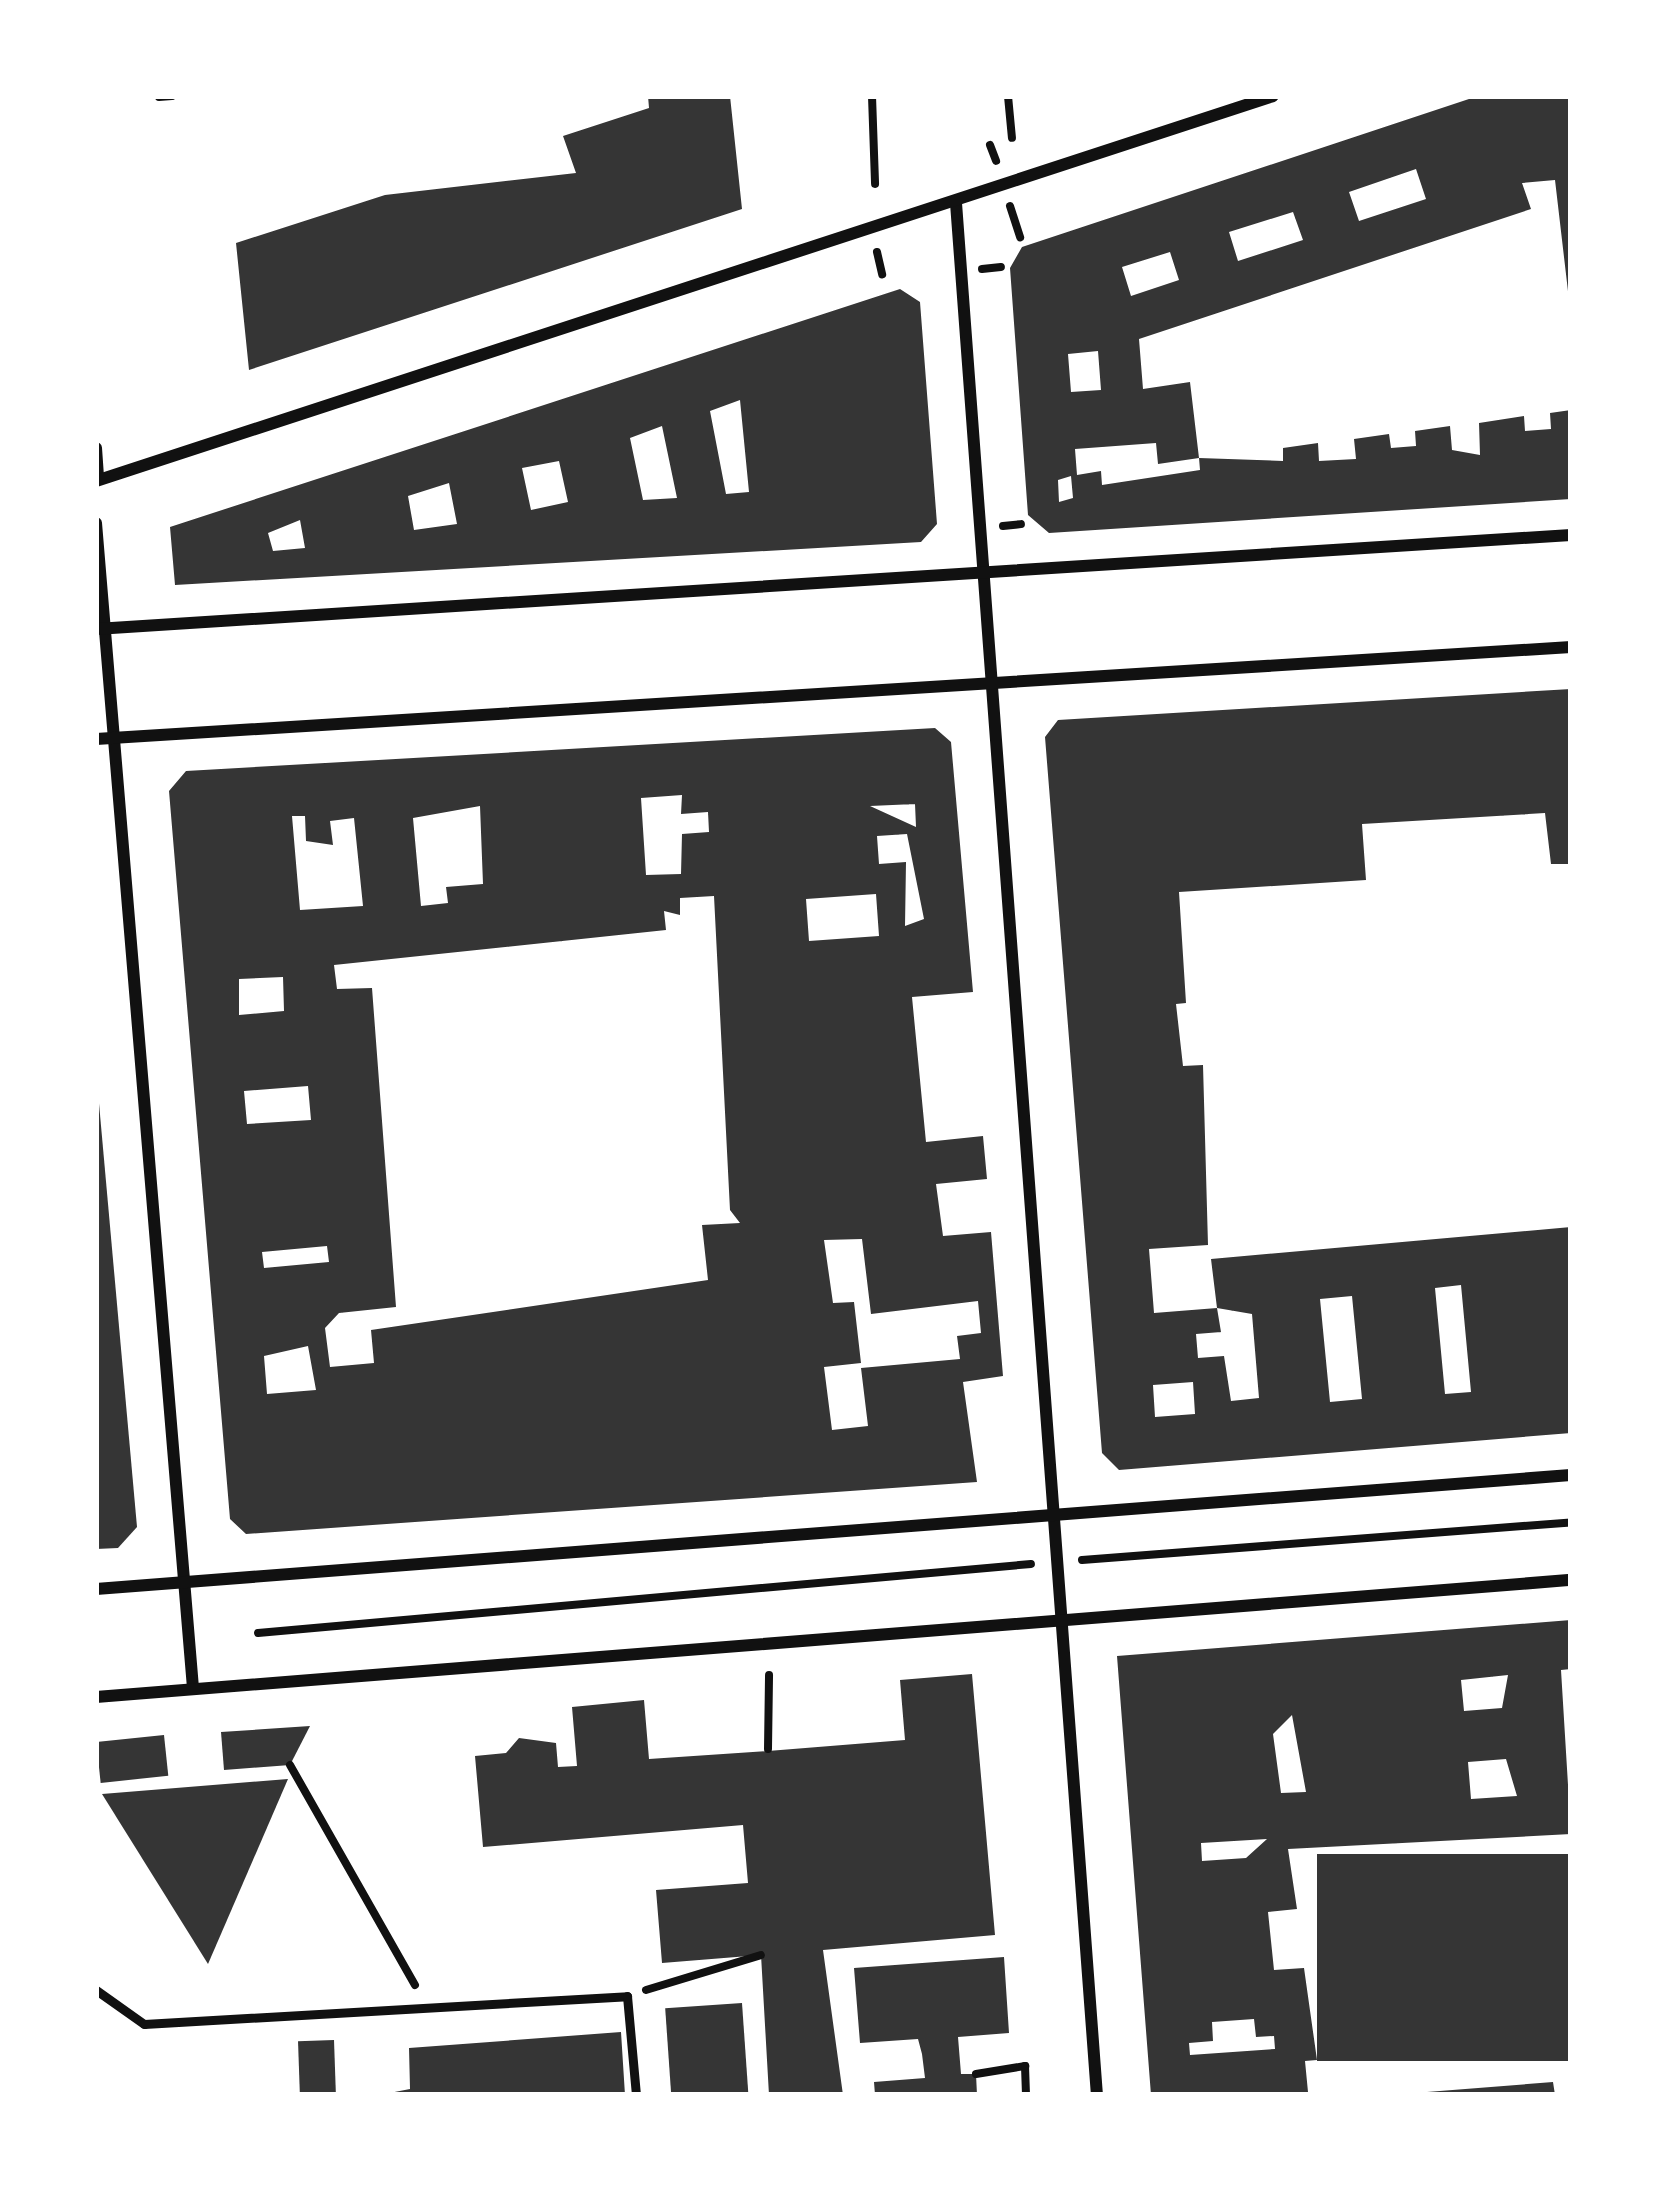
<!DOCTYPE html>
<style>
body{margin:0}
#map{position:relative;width:1667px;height:2191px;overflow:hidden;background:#fff;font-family:Georgia,serif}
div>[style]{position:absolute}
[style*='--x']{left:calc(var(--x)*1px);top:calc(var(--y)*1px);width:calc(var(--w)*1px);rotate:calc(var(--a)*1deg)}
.building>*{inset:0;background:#353535;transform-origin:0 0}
.path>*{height:8px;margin:-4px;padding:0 4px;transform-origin:4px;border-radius:4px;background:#111}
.service>*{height:9px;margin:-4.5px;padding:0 4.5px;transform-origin:4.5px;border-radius:4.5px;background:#111}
.minor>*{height:12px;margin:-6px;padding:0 6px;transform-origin:6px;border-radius:6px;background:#111}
span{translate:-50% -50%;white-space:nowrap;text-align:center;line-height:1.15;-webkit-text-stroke:12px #fff;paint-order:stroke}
.frame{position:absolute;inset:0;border:99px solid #fff;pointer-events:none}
</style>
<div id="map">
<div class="building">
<i style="clip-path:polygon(648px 96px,730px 96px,742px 209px,249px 370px,236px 243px,385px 195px,576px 173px,563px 136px,649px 108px)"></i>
<i style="clip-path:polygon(evenodd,1478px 96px,1571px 96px,1571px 317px,1555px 180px,1522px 183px,1531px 209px,1139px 339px,1143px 389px,1190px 382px,1199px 458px,1158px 464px,1156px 443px,1075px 449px,1077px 475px,1101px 471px,1102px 485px,1200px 470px,1199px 458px,1283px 461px,1283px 448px,1318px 443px,1319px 461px,1356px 459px,1354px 439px,1389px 434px,1391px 448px,1416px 446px,1415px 431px,1450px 426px,1452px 450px,1480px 455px,1479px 423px,1524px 416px,1525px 431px,1551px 429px,1550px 413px,1571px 410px,1571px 499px,1049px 533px,1028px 515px,1010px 268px,1022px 247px,1478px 96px,1416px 169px,1426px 199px,1359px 221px,1349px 192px,1416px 169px,1478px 96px,1293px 212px,1303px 240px,1238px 261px,1229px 232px,1293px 212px,1478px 96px,1170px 252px,1179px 280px,1131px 296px,1122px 267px,1170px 252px,1478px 96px,1098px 351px,1101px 390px,1071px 392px,1068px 354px,1098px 351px,1478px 96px,1071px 476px,1073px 498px,1059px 502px,1058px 480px,1071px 476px)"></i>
<i style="clip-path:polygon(evenodd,900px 289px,920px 302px,937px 524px,921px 542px,175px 585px,170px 527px,900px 289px,740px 400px,749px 492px,726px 494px,710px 411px,740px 400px,900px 289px,662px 426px,677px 498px,643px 500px,630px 438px,662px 426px,900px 289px,559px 461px,568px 502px,531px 510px,522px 468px,559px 461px,900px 289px,449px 483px,457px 524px,414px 530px,408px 496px,449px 483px,900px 289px,300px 520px,305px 548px,273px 551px,268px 533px,300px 520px)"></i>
<i style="clip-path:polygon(evenodd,1571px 689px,1571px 864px,1551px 864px,1545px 813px,1362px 824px,1366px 880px,1179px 892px,1186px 1003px,1176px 1004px,1183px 1066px,1203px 1065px,1208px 1245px,1149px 1249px,1154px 1313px,1217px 1308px,1221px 1332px,1196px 1334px,1198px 1358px,1224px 1356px,1231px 1401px,1259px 1398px,1252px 1314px,1217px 1308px,1211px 1259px,1571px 1227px,1571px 1433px,1119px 1470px,1102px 1453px,1045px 737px,1058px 720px,1571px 689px,1461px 1285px,1471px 1392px,1445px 1394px,1435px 1288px,1461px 1285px,1571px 689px,1352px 1296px,1362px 1399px,1330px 1402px,1320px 1299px,1352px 1296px,1571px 689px,1193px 1382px,1195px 1414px,1155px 1417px,1153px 1385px,1193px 1382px)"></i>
<i style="clip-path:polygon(evenodd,935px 728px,951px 742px,973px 992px,912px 997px,926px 1142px,983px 1136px,987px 1179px,936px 1184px,943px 1236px,991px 1232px,1003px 1376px,963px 1382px,977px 1482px,246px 1534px,230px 1519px,169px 791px,186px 771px,935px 728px,682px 795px,681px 814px,708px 812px,709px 832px,682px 834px,681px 874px,646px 875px,641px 798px,682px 795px,935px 728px,915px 804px,916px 827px,870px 806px,915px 804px,935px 728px,480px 806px,483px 884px,446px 887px,448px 903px,421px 906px,413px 818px,480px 806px,935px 728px,292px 816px,305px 816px,306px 841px,333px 845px,330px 821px,354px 818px,363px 906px,300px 910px,292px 816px,935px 728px,907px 834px,924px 919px,905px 926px,906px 862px,879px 864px,877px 836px,907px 834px,935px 728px,876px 894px,879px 936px,809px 941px,806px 899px,876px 894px,935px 728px,714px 896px,730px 1210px,740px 1223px,702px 1225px,708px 1280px,371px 1330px,374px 1363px,330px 1367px,325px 1328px,339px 1313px,396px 1307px,372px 988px,337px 989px,334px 965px,666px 930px,664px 911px,680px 915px,680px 898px,714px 896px,935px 728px,283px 977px,284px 1011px,239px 1015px,239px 979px,283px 977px,935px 728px,308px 1086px,311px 1120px,247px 1124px,244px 1091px,308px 1086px,935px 728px,862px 1239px,871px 1314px,978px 1301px,981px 1333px,957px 1336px,960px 1359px,861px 1368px,868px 1426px,832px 1430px,824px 1367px,861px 1363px,854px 1302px,833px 1303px,824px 1240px,862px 1239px,935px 728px,327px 1246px,329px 1262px,264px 1268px,262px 1252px,327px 1246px,935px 728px,308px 1346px,316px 1390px,267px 1394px,264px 1356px,308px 1346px)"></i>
<i style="clip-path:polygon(96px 1070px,137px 1527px,118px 1548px,96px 1549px)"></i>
<i style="clip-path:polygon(evenodd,1571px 1620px,1571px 1669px,1561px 1670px,1571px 1834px,1288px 1849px,1297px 1909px,1268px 1912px,1274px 1970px,1304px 1968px,1317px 2060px,1305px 2061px,1308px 2092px,1322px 2095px,1151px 2095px,1117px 1656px,1571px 1620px,1508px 1675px,1502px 1708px,1464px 1711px,1461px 1680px,1508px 1675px,1571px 1620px,1292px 1715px,1306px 1792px,1281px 1793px,1273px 1734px,1292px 1715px,1571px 1620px,1506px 1759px,1517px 1796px,1471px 1799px,1468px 1762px,1506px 1759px,1571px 1620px,1267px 1839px,1246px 1858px,1202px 1861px,1201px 1843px,1267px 1839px,1571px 1620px,1254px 2019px,1256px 2037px,1274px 2036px,1275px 2049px,1190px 2055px,1189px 2043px,1213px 2041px,1212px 2022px,1254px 2019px)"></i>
<i style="clip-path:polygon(972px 1674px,995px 1935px,823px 1950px,843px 2095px,769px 2095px,761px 1955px,662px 1963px,656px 1890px,748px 1883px,743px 1825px,483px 1847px,475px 1756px,506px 1753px,519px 1738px,556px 1743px,558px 1767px,577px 1766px,572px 1707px,644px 1700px,649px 1759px,768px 1751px,905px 1740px,900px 1680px)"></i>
<i style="clip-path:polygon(310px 1726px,290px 1765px,224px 1770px,221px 1732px)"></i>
<i style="left:164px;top:1735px;width:41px;height:68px;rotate:84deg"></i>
<i style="clip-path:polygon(288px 1779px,208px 1964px,102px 1794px)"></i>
<i style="left:1571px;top:1854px;width:207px;height:254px;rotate:90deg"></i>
<i style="clip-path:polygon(1004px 1957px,1009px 2033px,958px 2037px,961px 2074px,976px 2074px,977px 2095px,875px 2095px,874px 2082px,925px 2078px,922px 2054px,918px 2039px,860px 2043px,854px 1968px)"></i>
<i style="left:742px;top:2003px;width:92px;height:77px;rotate:86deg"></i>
<i style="clip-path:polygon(621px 2032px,625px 2095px,379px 2095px,410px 2089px,409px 2048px)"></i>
<i style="left:334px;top:2040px;width:55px;height:36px;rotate:88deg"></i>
<i style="clip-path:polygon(1553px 2082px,1555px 2095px,1427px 2095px,1427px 2092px)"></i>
</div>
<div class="path">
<i style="--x:872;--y:96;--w:88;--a:88"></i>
<i style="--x:1008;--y:96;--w:42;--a:84.6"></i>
<i style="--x:159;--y:97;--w:13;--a:-4"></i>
<i style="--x:990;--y:145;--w:17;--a:69"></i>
<i style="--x:1010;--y:206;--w:33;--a:72"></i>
<i style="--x:877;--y:252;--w:23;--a:77"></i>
<i style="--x:982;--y:269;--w:19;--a:-6"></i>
<i style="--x:1003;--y:526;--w:18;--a:-6"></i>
<i style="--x:1082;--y:1560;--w:490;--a:-4.4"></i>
<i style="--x:258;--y:1633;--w:776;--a:-5.1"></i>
<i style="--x:768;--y:1749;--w:74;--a:-89.2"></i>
<i style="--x:290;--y:1765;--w:253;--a:60.4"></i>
<i style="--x:646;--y:1990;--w:120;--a:-16.9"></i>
<i style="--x:976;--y:2074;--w:50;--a:-9.3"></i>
<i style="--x:1025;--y:2066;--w:29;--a:88"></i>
</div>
<div class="service">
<i style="--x:96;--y:1990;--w:59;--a:35.3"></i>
<i style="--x:144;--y:2024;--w:484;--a:-3.3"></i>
<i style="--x:627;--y:1996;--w:99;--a:84.8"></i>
</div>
<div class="minor">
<i style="--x:956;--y:203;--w:1897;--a:85.74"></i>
<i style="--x:96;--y:448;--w:31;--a:86"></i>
<i style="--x:96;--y:481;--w:1238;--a:-18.11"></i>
<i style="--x:96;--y:523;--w:1169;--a:85.24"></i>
<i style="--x:96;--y:629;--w:1478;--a:-3.65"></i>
<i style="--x:96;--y:739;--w:1478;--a:-3.57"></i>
<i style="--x:96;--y:1589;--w:1479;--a:-4.42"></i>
<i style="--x:96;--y:1697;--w:1480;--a:-4.54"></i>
</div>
<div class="frame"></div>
</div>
